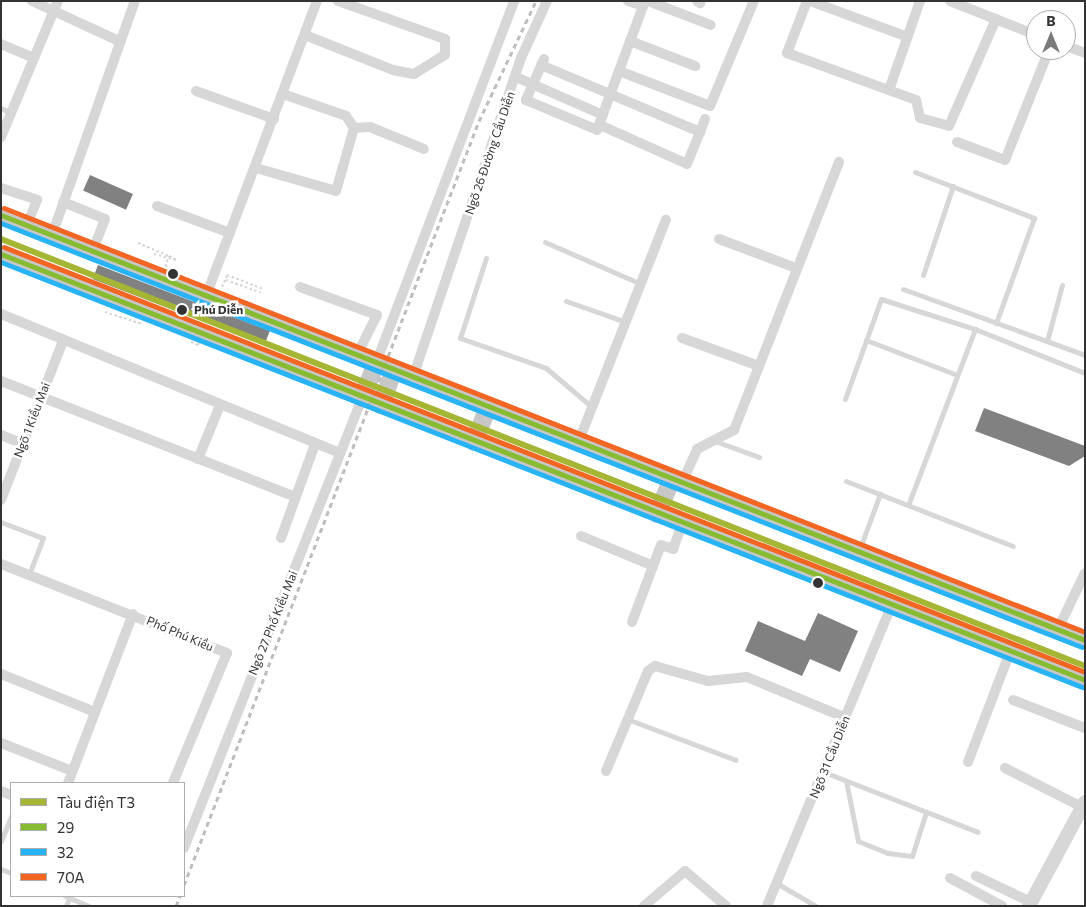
<!DOCTYPE html>
<meta charset="utf-8">
<style>
body{margin:0}
#map{position:relative;width:1086px;height:907px;overflow:hidden;background:#fff;font-family:Commissioner,sans-serif}
div>[style]{position:absolute}
[style*='--x']{left:calc(var(--x)*1px);top:calc(var(--y)*1px);width:calc(var(--w)*1px);rotate:calc(var(--a)*1deg)}
.building>*{inset:0;background:#818181;transform-origin:0 0}
.path>*{height:2px;margin-top:-1px;transform-origin:0;background:repeating-linear-gradient(90deg,#d6d6d6 0 2.5px,transparent 0 5px)}
.service>*{height:5px;margin:-2.5px;padding:0 2.5px;transform-origin:2.5px;border-radius:2.5px;background:#d7d7d7}
.minor>*{height:10px;margin:-5px;padding:0 5px;transform-origin:5px;border-radius:5px;background:#d7d7d7}
.tertiary>*{height:14px;margin:-7px;padding:0 7px;transform-origin:7px;border-radius:7px;background:#d7d7d7}
.trunk>*{height:18px;margin:-9px;padding:0 9px;transform-origin:9px;border-radius:9px;background:#c7c7c7}
.rail>*{height:3px;margin-top:-1.5px;transform-origin:0;background:repeating-linear-gradient(90deg,#bebebe 0 5px,transparent 0 9px)}
.path-bridge>*{height:2px;margin-top:-1px;transform-origin:0;background:repeating-linear-gradient(90deg,#d6d6d6 0 2.5px,transparent 0 5px)}
.bus-1>*{height:5px;margin:-2.5px;padding:0 2.5px;transform-origin:2.5px;border-radius:2.5px;background:#87bb31}
.bus-2>*{height:5px;margin:-2.5px;padding:0 2.5px;transform-origin:2.5px;border-radius:2.5px;background:#28b3f5}
.bus-3>*{height:5px;margin:-2.5px;padding:0 2.5px;transform-origin:2.5px;border-radius:2.5px;background:#f26522}
.metro-1>*{height:6px;margin:-3px;padding:0 3px;transform-origin:3px;border-radius:3px;background:#a5b635}
.dots>*{width:14px;height:14px;translate:-50% -50%;box-sizing:border-box;border:2px solid #fff;border-radius:50%}
span{translate:-50% -50%;white-space:nowrap;text-align:center;line-height:1.15;-webkit-text-stroke:5px #fff;paint-order:stroke}
.street-label{font-size:12px;color:#333}
.stop-label{font-size:12px;color:#333;font-weight:700}
.left{translate:0 -50%;text-align:left}
.frame{position:absolute;inset:0;border:2px solid #333;pointer-events:none}
.legend{position:absolute;left:10px;top:782px;width:175px;height:115px;box-sizing:border-box;background:#fff;border:1px solid #adadad;margin:0;padding:6px 9px;list-style:none;font-size:15px;color:#333}
.legend li{display:flex;align-items:center;gap:10px;height:25px}
.legend b{width:25px;border:1px solid #adadad}
.north{position:absolute;left:1026px;top:10px;width:50px;height:50px;box-sizing:border-box;background:#fff;border:1px solid #adadad;border-radius:50%;rotate:0deg;font-size:14px;font-weight:700;line-height:20px;text-align:center;color:#333}
.north::after{content:'';display:block;margin:auto;width:18px;height:22px;background:#7a7a7a;clip-path:polygon(50% 0,100% 100%,50% 72%,0 100%)}
</style>
<div id="map">
<div class="building">
<i style="left:90px;top:175px;width:47px;height:17px;rotate:24deg"></i>
<i style="left:98px;top:265px;width:184px;height:15px;rotate:21deg"></i>
<i style="clip-path:polygon(984px 408px,1085px 446px,1085px 456px,1069px 466px,975px 431px)"></i>
<i style="clip-path:polygon(818px 613px,858px 631px,840px 672px,810px 659px,802px 676px,745px 651px,758px 621px,805px 641px)"></i>
</div>
<div class="path">
<i style="--x:138;--y:243;--w:34;--a:23"></i>
<i style="--x:154;--y:254;--w:24;--a:15"></i>
<i style="--x:226;--y:280;--w:37;--a:20"></i>
<i style="--x:222;--y:287;--w:13;--a:-67"></i>
<i style="--x:227;--y:275;--w:39;--a:21"></i>
<i style="--x:105;--y:312;--w:39;--a:18"></i>
</div>
<div class="service">
<i style="--x:1;--y:108;--w:11;--a:27"></i>
<i style="--x:915;--y:172;--w:128;--a:21.1"></i>
<i style="--x:1034;--y:218;--w:112;--a:109.9"></i>
<i style="--x:545;--y:242;--w:105;--a:23.6"></i>
<i style="--x:486;--y:258;--w:84;--a:108"></i>
<i style="--x:460;--y:338;--w:91;--a:19.2"></i>
<i style="--x:546;--y:368;--w:60;--a:40.3"></i>
<i style="--x:923;--y:275;--w:94;--a:-71.4"></i>
<i style="--x:903;--y:289;--w:194;--a:19.9"></i>
<i style="--x:566;--y:301;--w:64;--a:19.3"></i>
<i style="--x:975;--y:329;--w:118;--a:21.8"></i>
<i style="--x:866;--y:340;--w:97;--a:21"></i>
<i style="--x:1047;--y:341;--w:58;--a:-75"></i>
<i style="--x:845;--y:399;--w:106;--a:-70.2"></i>
<i style="--x:881;--y:299;--w:99;--a:17.7"></i>
<i style="--x:975;--y:329;--w:188;--a:110.8"></i>
<i style="--x:715;--y:441;--w:47;--a:20"></i>
<i style="--x:846;--y:481;--w:179;--a:21.3"></i>
<i style="--x:1;--y:522;--w:45;--a:20.9"></i>
<i style="--x:43;--y:538;--w:40;--a:111"></i>
<i style="--x:860;--y:548;--w:58;--a:-69.7"></i>
<i style="--x:627;--y:719;--w:116;--a:20.6"></i>
<i style="--x:824;--y:772;--w:165;--a:21.3"></i>
<i style="--x:846;--y:781;--w:61;--a:78.7"></i>
<i style="--x:858;--y:841;--w:32;--a:22"></i>
<i style="--x:888;--y:853;--w:24;--a:7"></i>
<i style="--x:912;--y:856;--w:46;--a:-72.3"></i>
<i style="--x:1;--y:841;--w:27;--a:-68"></i>
<i style="--x:1;--y:869;--w:11;--a:22"></i>
<i style="--x:778;--y:884;--w:44;--a:30.1"></i>
<i style="--x:65;--y:896;--w:26;--a:23"></i>
<i style="--x:66;--y:906;--w:11;--a:-68"></i>
</div>
<div class="minor">
<i style="--x:32;--y:1;--w:96;--a:24.7"></i>
<i style="--x:628;--y:1;--w:16;--a:18"></i>
<i style="--x:648;--y:1;--w:67;--a:20.9"></i>
<i style="--x:697;--y:1;--w:4;--a:34"></i>
<i style="--x:807;--y:1;--w:56;--a:111"></i>
<i style="--x:787;--y:53;--w:137;--a:20"></i>
<i style="--x:916;--y:100;--w:18;--a:77"></i>
<i style="--x:920;--y:118;--w:30;--a:15"></i>
<i style="--x:949;--y:126;--w:117;--a:-66.3"></i>
<i style="--x:810;--y:1;--w:104;--a:20.2"></i>
<i style="--x:950;--y:1;--w:92;--a:21.6"></i>
<i style="--x:305;--y:35;--w:95;--a:21.7"></i>
<i style="--x:393;--y:70;--w:21;--a:11"></i>
<i style="--x:414;--y:74;--w:36;--a:-32"></i>
<i style="--x:445;--y:55;--w:16;--a:-90"></i>
<i style="--x:445;--y:39;--w:114;--a:-160.4"></i>
<i style="--x:630;--y:41;--w:70;--a:21"></i>
<i style="--x:1;--y:44;--w:36;--a:23"></i>
<i style="--x:1066;--y:46;--w:20;--a:20"></i>
<i style="--x:544;--y:59;--w:45;--a:113.7"></i>
<i style="--x:526;--y:100;--w:77;--a:22.9"></i>
<i style="--x:597;--y:130;--w:138;--a:-69.6"></i>
<i style="--x:541;--y:65;--w:173;--a:22.8"></i>
<i style="--x:700;--y:132;--w:14;--a:-69"></i>
<i style="--x:619;--y:71;--w:97;--a:21"></i>
<i style="--x:710;--y:106;--w:114;--a:-67.3"></i>
<i style="--x:516;--y:77;--w:95;--a:23.6"></i>
<i style="--x:889;--y:90;--w:94;--a:-70.8"></i>
<i style="--x:196;--y:91;--w:83;--a:19.7"></i>
<i style="--x:283;--y:94;--w:67;--a:19.2"></i>
<i style="--x:346;--y:116;--w:14;--a:56"></i>
<i style="--x:600;--y:125;--w:95;--a:24.1"></i>
<i style="--x:687;--y:164;--w:35;--a:-68"></i>
<i style="--x:354;--y:128;--w:16;--a:-4"></i>
<i style="--x:370;--y:127;--w:58;--a:22.2"></i>
<i style="--x:1;--y:137;--w:147;--a:-67.3"></i>
<i style="--x:957;--y:142;--w:51;--a:20.6"></i>
<i style="--x:1005;--y:160;--w:118;--a:-68.2"></i>
<i style="--x:256;--y:168;--w:83;--a:16"></i>
<i style="--x:336;--y:191;--w:66;--a:-74.1"></i>
<i style="--x:1;--y:188;--w:38;--a:18"></i>
<i style="--x:37;--y:200;--w:27;--a:112"></i>
<i style="--x:63;--y:202;--w:45;--a:22"></i>
<i style="--x:105;--y:219;--w:34;--a:111"></i>
<i style="--x:157;--y:206;--w:78;--a:20.3"></i>
<i style="--x:52;--y:235;--w:248;--a:-70.5"></i>
<i style="--x:719;--y:239;--w:82;--a:20.6"></i>
<i style="--x:300;--y:287;--w:82;--a:20"></i>
<i style="--x:377;--y:315;--w:45;--a:116.6"></i>
<i style="--x:206;--y:296;--w:315;--a:-69.4"></i>
<i style="--x:1;--y:314;--w:366;--a:22.3"></i>
<i style="--x:682;--y:338;--w:82;--a:20"></i>
<i style="--x:376;--y:363;--w:387;--a:-69.1"></i>
<i style="--x:413;--y:377;--w:337;--a:-71.3"></i>
<i style="--x:521;--y:58;--w:63;--a:-65.5"></i>
<i style="--x:1;--y:381;--w:317;--a:21.5"></i>
<i style="--x:1;--y:435;--w:24;--a:22"></i>
<i style="--x:578;--y:443;--w:240;--a:-68.5"></i>
<i style="--x:198;--y:459;--w:58;--a:-67.8"></i>
<i style="--x:682;--y:483;--w:37;--a:-66"></i>
<i style="--x:697;--y:449;--w:42;--a:-27.2"></i>
<i style="--x:734;--y:430;--w:288;--a:-68.6"></i>
<i style="--x:1;--y:500;--w:171;--a:-68.7"></i>
<i style="--x:581;--y:536;--w:78;--a:22.6"></i>
<i style="--x:281;--y:538;--w:100;--a:-70.1"></i>
<i style="--x:1;--y:564;--w:243;--a:21.5"></i>
<i style="--x:227;--y:653;--w:141;--a:112.6"></i>
<i style="--x:632;--y:622;--w:82;--a:-69.4"></i>
<i style="--x:661;--y:545;--w:13;--a:18"></i>
<i style="--x:673;--y:549;--w:27;--a:-70"></i>
<i style="--x:1058;--y:629;--w:62;--a:-64.3"></i>
<i style="--x:1;--y:674;--w:101;--a:22"></i>
<i style="--x:1013;--y:700;--w:77;--a:21.3"></i>
<i style="--x:1;--y:743;--w:76;--a:21.5"></i>
<i style="--x:968;--y:762;--w:118;--a:-69.1"></i>
<i style="--x:1005;--y:768;--w:86;--a:26.9"></i>
<i style="--x:606;--y:771;--w:108;--a:-67.2"></i>
<i style="--x:648;--y:671;--w:9;--a:-36"></i>
<i style="--x:655;--y:666;--w:55;--a:15.8"></i>
<i style="--x:708;--y:681;--w:39;--a:-6"></i>
<i style="--x:747;--y:677;--w:107;--a:22.5"></i>
<i style="--x:68;--y:783;--w:181;--a:-69"></i>
<i style="--x:1;--y:791;--w:11;--a:22"></i>
<i style="--x:184;--y:848;--w:484;--a:-68.4"></i>
<i style="--x:976;--y:876;--w:61;--a:25.3"></i>
<i style="--x:950;--y:878;--w:59;--a:28.3"></i>
<i style="--x:644;--y:906;--w:54;--a:-40.5"></i>
<i style="--x:685;--y:871;--w:54;--a:40.5"></i>
<i style="--x:767;--y:906;--w:324;--a:-67.5"></i>
</div>
<div class="tertiary">
<i style="--x:1029;--y:906;--w:118;--a:-61.7"></i>
</div>
<div class="trunk">
<i style="--x:1;--y:215;--w:1164;--a:21.41"></i>
<i style="--x:1;--y:254;--w:1165;--a:21.45"></i>
<i style="--x:362;--y:398;--w:38;--a:-68"></i>
<i style="--x:381;--y:405;--w:37;--a:-70"></i>
<i style="--x:474;--y:442;--w:38;--a:-68"></i>
<i style="--x:657;--y:514;--w:38;--a:-67"></i>
</div>
<div class="rail">
<i style="--x:184;--y:885;--w:819;--a:-68.89"></i>
<i style="--x:479;--y:121;--w:133;--a:-64.6"></i>
<i style="--x:176;--y:906;--w:11;--a:-68"></i>
</div>
<div class="path-bridge">
<i style="--x:162;--y:276;--w:21;--a:-71"></i>
<i style="--x:169;--y:256;--w:9;--a:27"></i>
<i style="--x:191;--y:342;--w:8;--a:23"></i>
<i style="--x:198;--y:345;--w:11;--a:-68"></i>
</div>
<div class="bus-1">
<i style="--x:1;--y:215;--w:1164;--a:21.41"></i>
<i style="--x:1;--y:254;--w:1165;--a:21.45"></i>
</div>
<div class="bus-2">
<i style="--x:1;--y:223;--w:1161;--a:21.42"></i>
<i style="--x:1;--y:262;--w:1162;--a:21.46"></i>
</div>
<div class="bus-3">
<i style="--x:4;--y:208;--w:1161;--a:21.42"></i>
<i style="--x:4;--y:247;--w:1162;--a:21.46"></i>
</div>
<div class="metro-1">
<i style="--x:1;--y:239;--w:1165;--a:21.5"></i>
</div>
<div class="dots">
<i style="left:173px;top:274px;background:#333"></i>
<i style="left:182px;top:310px;background:#333"></i>
<i style="left:818px;top:583px;background:#333"></i>
</div>
<div class="street-label">
<span style="left:490px;top:153px;rotate:-71deg">Ngõ 26 Đường Cầu Diễn</span>
<span style="left:32px;top:420px;rotate:-69deg">Ngõ 1 Kiều Mai</span>
<span style="left:273px;top:623px;rotate:-68deg">Ngõ 27 Phố Kiều Mai</span>
<span style="left:180px;top:634px;rotate:23deg">Phố Phú Kiều</span>
<span style="left:830px;top:757px;rotate:-68deg">Ngõ 31 Cầu Diễn</span>
</div>
<div class="stop-label">
<span class="left" style="left:194px;top:310px">Phú Diễn</span>
</div>
<div class="frame"></div>
<ul class="legend">
<li><b style="height:6px;background:#a5b635"></b>Tàu điện T3</li>
<li><b style="height:6px;background:#87bb31"></b>29</li>
<li><b style="height:6px;background:#28b3f5"></b>32</li>
<li><b style="height:6px;background:#f26522"></b>70A</li>
</ul>
<div class="north">B</div>
</div>
